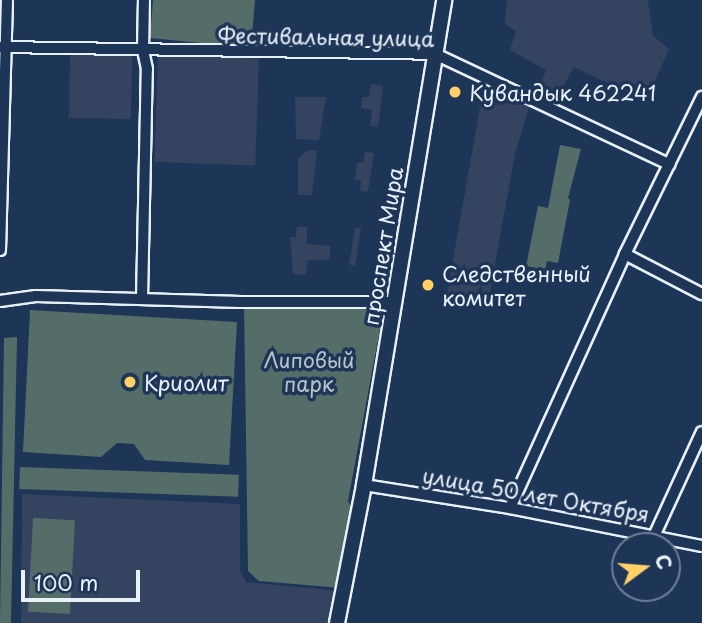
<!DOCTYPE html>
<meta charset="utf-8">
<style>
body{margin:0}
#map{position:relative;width:702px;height:623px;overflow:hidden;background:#1d3557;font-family:"Playpen Sans",sans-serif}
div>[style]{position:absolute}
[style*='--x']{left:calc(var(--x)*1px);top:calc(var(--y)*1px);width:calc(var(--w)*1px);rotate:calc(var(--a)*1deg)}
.built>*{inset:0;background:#344360;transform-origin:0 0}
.green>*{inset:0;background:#556d69;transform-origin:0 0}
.roads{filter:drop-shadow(2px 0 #e8f1f8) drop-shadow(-2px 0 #e8f1f8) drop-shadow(0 2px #e8f1f8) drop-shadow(0 -2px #e8f1f8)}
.minor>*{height:10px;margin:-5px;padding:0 5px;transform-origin:5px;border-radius:5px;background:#1d3557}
.major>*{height:14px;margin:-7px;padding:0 7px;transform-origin:7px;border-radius:7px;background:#1d3557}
.dots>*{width:19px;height:19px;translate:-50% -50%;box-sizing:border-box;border:4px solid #1d3557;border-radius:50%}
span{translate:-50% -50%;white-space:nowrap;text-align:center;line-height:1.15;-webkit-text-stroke:7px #1d3557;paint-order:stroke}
.street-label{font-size:21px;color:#e8f1f8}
.poi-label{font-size:21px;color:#e8f1f8}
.left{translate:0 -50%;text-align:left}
.park-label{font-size:21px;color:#b5c3c6}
.north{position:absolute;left:611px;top:532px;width:70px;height:70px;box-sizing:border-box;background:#1d3557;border:2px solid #6e8097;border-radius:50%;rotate:74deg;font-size:19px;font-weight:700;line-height:28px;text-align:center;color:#e8f1f8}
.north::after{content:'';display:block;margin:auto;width:24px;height:32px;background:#ffd166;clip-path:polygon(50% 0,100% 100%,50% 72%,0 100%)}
.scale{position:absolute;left:21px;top:570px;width:119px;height:32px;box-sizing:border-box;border:4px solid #e8f1f8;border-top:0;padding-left:9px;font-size:21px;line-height:24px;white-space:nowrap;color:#e8f1f8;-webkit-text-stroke:5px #1d3557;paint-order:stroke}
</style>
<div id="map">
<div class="built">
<i style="clip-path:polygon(507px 0,648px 0,653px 36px,669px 49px,646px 102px,574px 67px,555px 100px,538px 91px,546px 70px,510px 50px,516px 31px,505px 24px)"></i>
<i style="left:70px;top:54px;width:62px;height:64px;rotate:1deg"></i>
<i style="left:158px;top:55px;width:101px;height:107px;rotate:2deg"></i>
<i style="clip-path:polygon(371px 84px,383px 86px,378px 127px,370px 126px,372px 110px,361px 108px,362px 97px,369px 97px)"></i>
<i style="clip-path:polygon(484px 84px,530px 104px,515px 154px,489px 298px,447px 294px)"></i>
<i style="clip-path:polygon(295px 97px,326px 97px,319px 140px,296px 139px)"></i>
<i style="clip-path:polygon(308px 150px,317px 150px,312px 195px,298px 195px,298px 159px)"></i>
<i style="clip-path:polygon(365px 152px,374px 153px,368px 192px,360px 191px,361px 181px,355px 180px,357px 162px,363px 163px)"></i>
<i style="clip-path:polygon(297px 227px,307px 227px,307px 244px,331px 246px,329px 260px,308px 260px,306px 275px,293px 274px,290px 237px,296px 237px)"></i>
<i style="left:355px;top:227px;width:6px;height:38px;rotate:9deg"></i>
<i style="clip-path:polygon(22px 494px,240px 504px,240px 570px,246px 582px,340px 591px,333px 623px,21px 623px)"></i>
</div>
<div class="green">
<i style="clip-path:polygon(153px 0,255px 0,251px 48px,150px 38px)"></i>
<i style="clip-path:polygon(560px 145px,581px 149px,568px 198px,570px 200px,558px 263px,547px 261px,545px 270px,526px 266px,538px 206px,548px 208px)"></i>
<i style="clip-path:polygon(376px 304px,382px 318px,348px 501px,355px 515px,341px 588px,259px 581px,248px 571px,244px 305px)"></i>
<i style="clip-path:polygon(30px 310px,237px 322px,229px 465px,145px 460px,134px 444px,117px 443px,101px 457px,23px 452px)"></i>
<i style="clip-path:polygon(17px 337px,11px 623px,0 623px,4px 338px)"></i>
<i style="left:20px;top:467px;width:219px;height:22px;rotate:2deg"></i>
<i style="left:33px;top:518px;width:42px;height:94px;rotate:3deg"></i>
</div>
<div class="roads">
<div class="minor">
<i style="--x:0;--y:47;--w:435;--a:0.9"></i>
<i style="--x:435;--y:54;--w:259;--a:25.2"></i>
<i style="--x:0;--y:250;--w:250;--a:-88.4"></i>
<i style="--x:625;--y:254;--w:87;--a:27.5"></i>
<i style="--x:142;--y:299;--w:230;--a:-88.8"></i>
<i style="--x:147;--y:69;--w:19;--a:-102"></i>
<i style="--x:143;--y:50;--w:50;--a:-88.9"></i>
<i style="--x:0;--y:301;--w:36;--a:-8"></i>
<i style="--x:36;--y:296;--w:205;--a:1.7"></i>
<i style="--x:241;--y:302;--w:153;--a:0"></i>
<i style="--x:364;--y:485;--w:148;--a:9"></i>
<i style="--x:510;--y:508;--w:196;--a:11.2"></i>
<i style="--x:510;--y:508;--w:279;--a:-65.6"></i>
<i style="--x:625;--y:254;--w:175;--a:-63.9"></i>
<i style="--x:655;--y:534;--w:112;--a:-65.3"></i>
</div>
<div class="major">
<i style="--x:337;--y:623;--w:141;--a:-78.9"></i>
<i style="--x:364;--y:485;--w:492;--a:-80.6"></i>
</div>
</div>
<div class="dots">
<i style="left:455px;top:92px;background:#ffd166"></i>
<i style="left:428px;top:285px;background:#ffd166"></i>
<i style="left:130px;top:382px;background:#ffd166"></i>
</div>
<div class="street-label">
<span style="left:326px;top:36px;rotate:1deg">Фестивальная улица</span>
<span style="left:382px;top:246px;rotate:-81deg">проспект Мира</span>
<span style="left:536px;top:494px;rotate:10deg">улица 50 лет Октября</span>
</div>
<div class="poi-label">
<span class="left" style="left:469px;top:92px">Кувандык 462241</span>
<span class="left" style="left:442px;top:285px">Следственный<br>комитет</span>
<span class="left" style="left:144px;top:382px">Криолит</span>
</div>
<div class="park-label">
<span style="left:309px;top:371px">Липовый<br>парк</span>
</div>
<div class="north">С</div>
<div class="scale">100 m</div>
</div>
